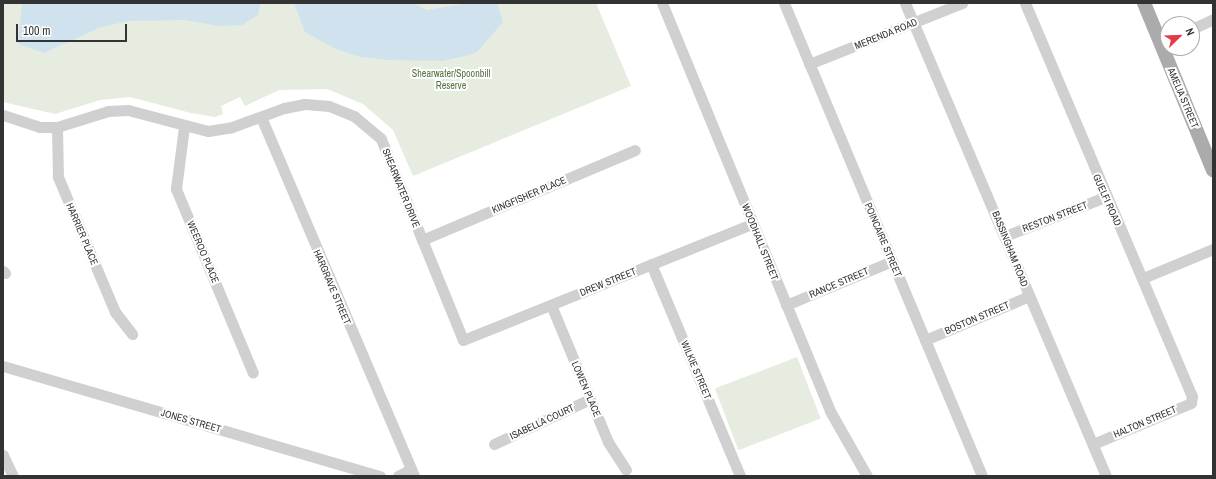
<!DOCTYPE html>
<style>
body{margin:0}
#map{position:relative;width:1216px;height:479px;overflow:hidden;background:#fff;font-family:"Archivo Narrow",sans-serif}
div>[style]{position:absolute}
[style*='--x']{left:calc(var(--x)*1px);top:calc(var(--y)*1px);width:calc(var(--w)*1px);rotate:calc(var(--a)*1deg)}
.green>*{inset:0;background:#e6ecdf;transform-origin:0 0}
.water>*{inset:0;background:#cfe2ee}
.minor>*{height:11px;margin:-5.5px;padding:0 5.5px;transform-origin:5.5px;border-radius:5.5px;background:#d0d0d0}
.major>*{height:14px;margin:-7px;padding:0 7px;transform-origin:7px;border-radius:7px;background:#ababab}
span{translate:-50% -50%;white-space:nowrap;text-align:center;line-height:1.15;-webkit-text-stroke:4px #fff;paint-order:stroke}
.street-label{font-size:10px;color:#333}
.park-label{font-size:10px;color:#56703f}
.frame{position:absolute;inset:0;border:4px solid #333;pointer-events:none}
.north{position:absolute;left:1160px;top:16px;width:40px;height:40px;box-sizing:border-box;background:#fff;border:1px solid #adadad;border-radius:50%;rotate:67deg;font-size:11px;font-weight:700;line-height:16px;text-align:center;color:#333}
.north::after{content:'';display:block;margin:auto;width:14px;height:18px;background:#e63946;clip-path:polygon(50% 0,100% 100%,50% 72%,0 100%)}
.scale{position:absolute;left:16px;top:24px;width:111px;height:18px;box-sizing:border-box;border:2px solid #333;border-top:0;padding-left:5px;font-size:12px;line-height:14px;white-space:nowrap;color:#333;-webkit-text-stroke:3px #fff;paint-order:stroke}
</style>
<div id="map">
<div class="green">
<i style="clip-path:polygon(3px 3px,596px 3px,631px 86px,413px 176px,393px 130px,363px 104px,327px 89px,279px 90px,245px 106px,240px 97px,221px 106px,223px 114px,215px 117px,191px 113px,130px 97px,100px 100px,55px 114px,3px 102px)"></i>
<i style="left:797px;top:357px;width:66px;height:88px;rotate:69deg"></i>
</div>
<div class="water">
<i style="clip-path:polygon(22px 3px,260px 3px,260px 4px,258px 15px,242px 25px,219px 26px,185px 20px,129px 21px,101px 27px,44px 53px,18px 44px)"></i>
<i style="clip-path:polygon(294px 3px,413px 3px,427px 10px,462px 4px,497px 3px,503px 22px,477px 52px,465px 56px,442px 61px,389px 60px,361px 57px,336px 49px,305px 32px)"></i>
</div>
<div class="minor">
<i style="--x:662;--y:3;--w:441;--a:67.6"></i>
<i style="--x:830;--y:411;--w:75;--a:60.4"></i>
<i style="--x:784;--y:3;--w:513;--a:67.29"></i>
<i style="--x:905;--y:3;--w:514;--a:66.98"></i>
<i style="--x:1025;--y:3;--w:427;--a:67"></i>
<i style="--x:1192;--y:396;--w:7;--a:98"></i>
<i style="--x:1191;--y:403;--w:106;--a:157.3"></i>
<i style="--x:1192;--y:29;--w:23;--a:-25"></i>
<i style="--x:809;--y:64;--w:165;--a:-21.7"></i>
<i style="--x:3;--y:115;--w:38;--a:18"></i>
<i style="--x:39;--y:127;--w:18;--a:0"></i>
<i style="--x:57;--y:127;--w:53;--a:-17.4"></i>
<i style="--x:108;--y:111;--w:20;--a:-3"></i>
<i style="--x:128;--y:110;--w:83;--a:14.7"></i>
<i style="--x:208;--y:131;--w:24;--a:-9"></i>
<i style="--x:232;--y:127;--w:55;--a:-20.1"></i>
<i style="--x:284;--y:108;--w:21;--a:-11"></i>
<i style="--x:305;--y:104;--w:24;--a:5"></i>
<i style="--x:329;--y:106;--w:27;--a:22"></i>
<i style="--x:354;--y:116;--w:35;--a:40"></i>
<i style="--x:381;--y:139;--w:217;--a:67.8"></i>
<i style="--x:463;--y:340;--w:311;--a:-21.9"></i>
<i style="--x:261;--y:117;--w:390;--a:66.9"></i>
<i style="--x:57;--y:127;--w:50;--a:88.9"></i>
<i style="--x:58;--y:177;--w:147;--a:67.1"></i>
<i style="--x:115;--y:312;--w:28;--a:52"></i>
<i style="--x:184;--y:127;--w:63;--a:97.4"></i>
<i style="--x:176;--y:189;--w:199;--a:67.3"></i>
<i style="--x:1005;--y:236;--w:107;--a:-21.3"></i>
<i style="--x:422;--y:240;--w:231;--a:-22.9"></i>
<i style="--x:651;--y:264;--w:230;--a:67.2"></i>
<i style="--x:3;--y:271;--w:3;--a:45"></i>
<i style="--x:1143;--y:278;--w:76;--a:-22.5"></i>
<i style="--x:551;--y:305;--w:148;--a:67.4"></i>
<i style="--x:608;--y:442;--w:33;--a:57"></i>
<i style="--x:786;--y:305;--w:115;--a:-22.5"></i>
<i style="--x:925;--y:340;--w:113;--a:-22.9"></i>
<i style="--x:3;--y:366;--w:393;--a:16.3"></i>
<i style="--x:494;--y:444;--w:106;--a:-25.1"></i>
<i style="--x:3;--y:455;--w:23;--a:65"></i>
<i style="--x:398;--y:476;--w:9;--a:-27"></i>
<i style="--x:406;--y:472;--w:9;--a:27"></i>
</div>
<div class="major">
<i style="--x:1144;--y:3;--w:181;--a:67.6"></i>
</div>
<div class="street-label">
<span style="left:886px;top:34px;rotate:-22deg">MERENDA ROAD</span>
<span style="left:1183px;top:98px;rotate:67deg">AMELIA STREET</span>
<span style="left:401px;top:188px;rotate:68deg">SHEARWATER DRIVE</span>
<span style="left:529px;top:195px;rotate:-23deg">KINGFISHER PLACE</span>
<span style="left:1107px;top:200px;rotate:66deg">GUELFI ROAD</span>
<span style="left:1055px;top:217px;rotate:-21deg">RESTON STREET</span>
<span style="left:82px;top:234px;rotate:67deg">HARRIER PLACE</span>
<span style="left:883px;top:240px;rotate:67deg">POINCAIRE STREET</span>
<span style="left:760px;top:242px;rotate:68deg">WOODHALL STREET</span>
<span style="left:1010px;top:249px;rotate:68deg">BASSINGHAM ROAD</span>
<span style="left:203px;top:252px;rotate:67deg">WEEROO PLACE</span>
<span style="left:608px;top:282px;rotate:-22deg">DREW STREET</span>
<span style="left:839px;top:283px;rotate:-23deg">RANCE STREET</span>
<span style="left:332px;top:287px;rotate:67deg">HARGRAVE STREET</span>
<span style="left:977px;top:318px;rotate:-23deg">BOSTON STREET</span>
<span style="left:696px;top:370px;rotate:67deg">WILKIE STREET</span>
<span style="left:586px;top:389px;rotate:67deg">LOWEN PLACE</span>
<span style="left:191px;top:421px;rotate:16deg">JONES STREET</span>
<span style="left:542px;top:422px;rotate:-25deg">ISABELLA COURT</span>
<span style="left:1145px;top:422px;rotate:-23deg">HALTON STREET</span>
</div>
<div class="park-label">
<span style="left:451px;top:79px">Shearwater/Spoonbill<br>Reserve</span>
</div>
<div class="frame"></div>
<div class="north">N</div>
<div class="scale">100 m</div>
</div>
